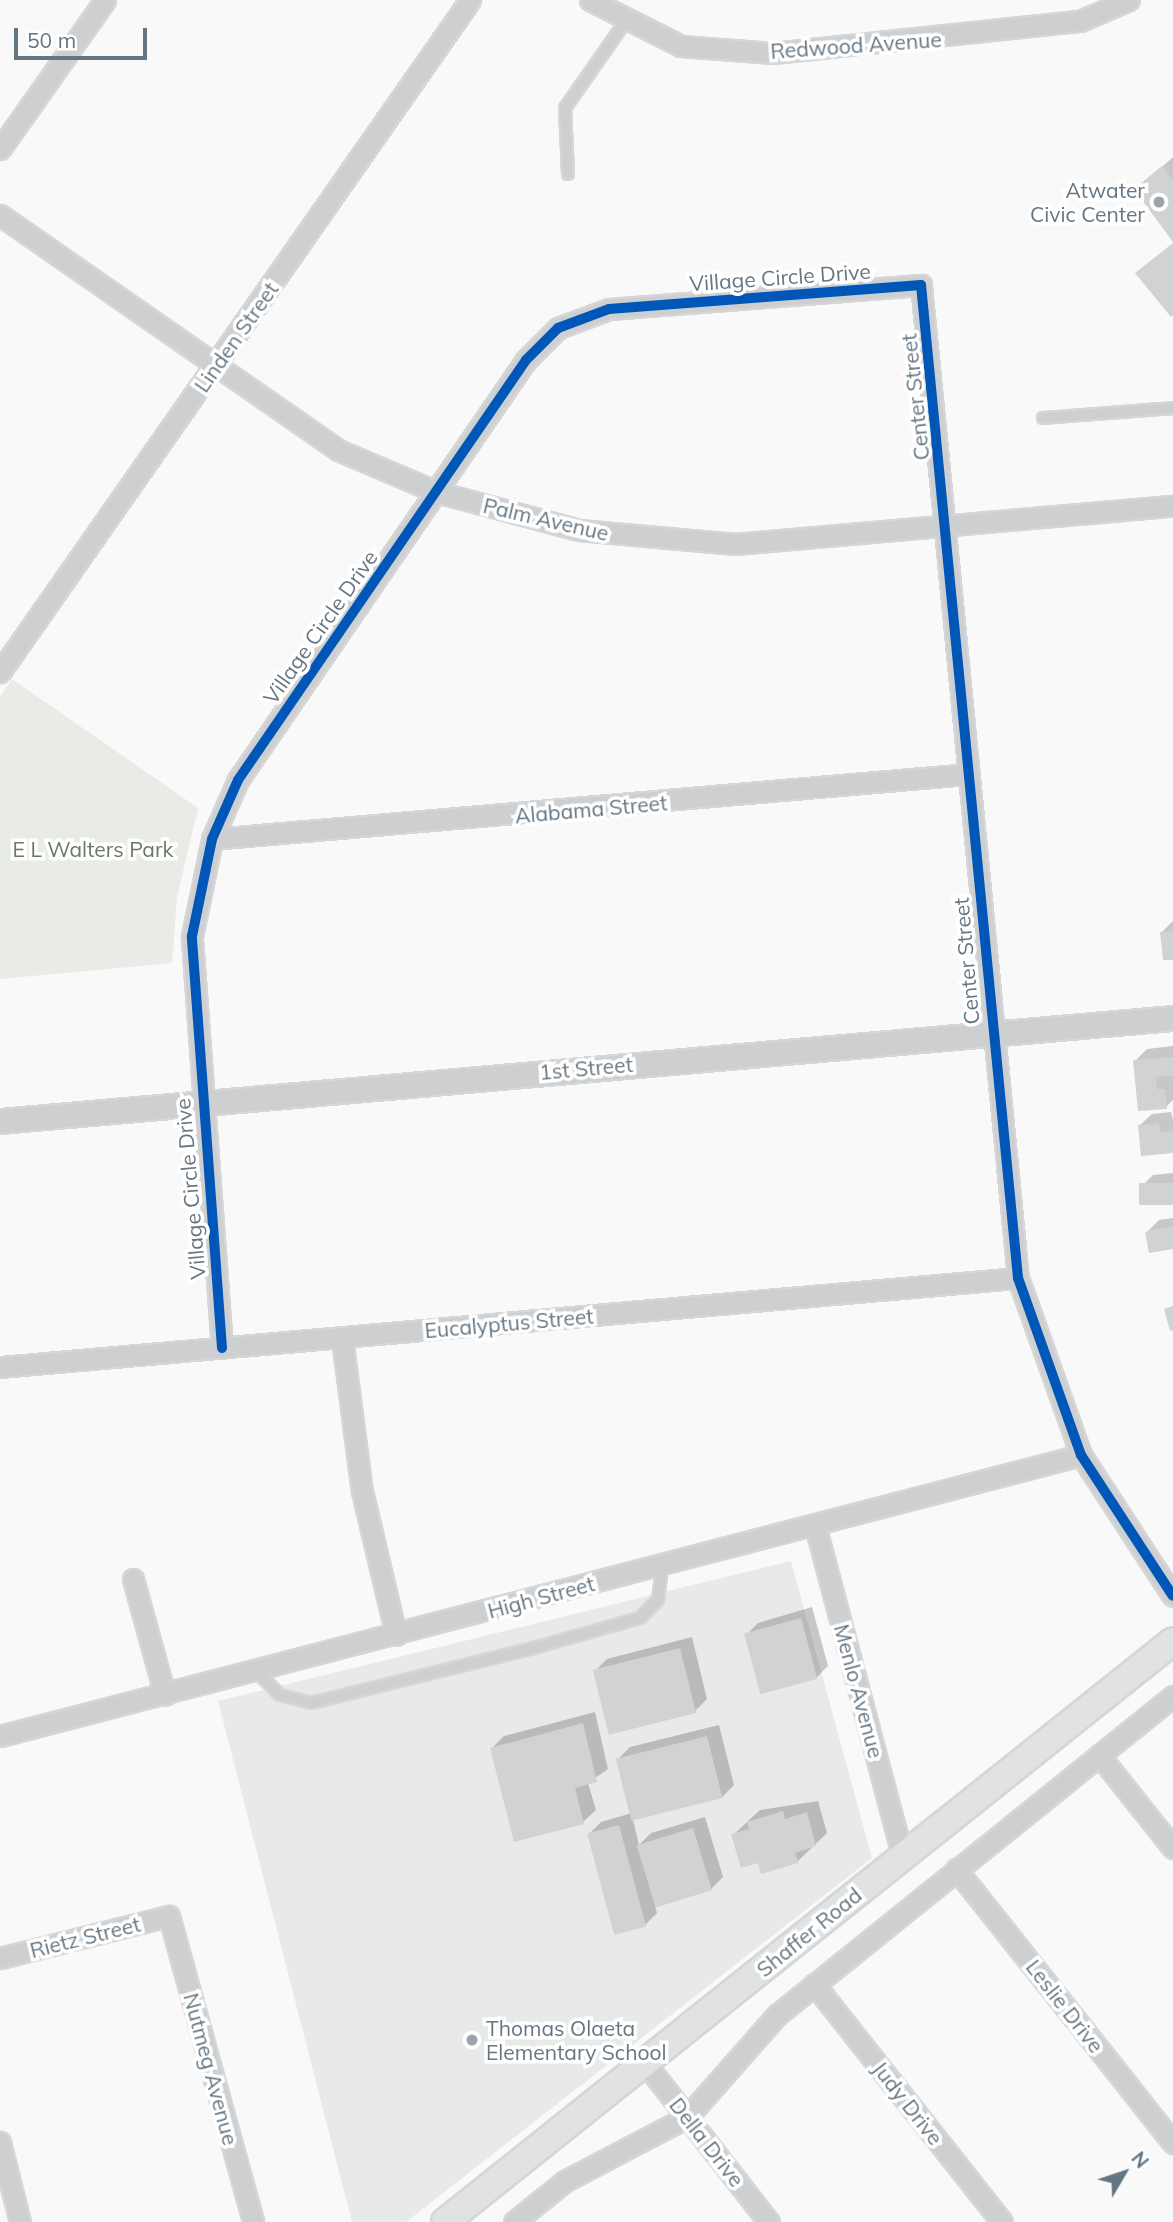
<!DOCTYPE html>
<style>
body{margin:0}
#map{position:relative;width:1173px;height:2222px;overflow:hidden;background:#f9f9f9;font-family:Mulish,sans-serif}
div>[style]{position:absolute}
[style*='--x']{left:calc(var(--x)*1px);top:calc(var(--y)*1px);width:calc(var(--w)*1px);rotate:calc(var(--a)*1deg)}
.built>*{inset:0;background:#e8e9e9}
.green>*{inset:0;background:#e8ebe6}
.shadow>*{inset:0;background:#0003}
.building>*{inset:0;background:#d0d2d3;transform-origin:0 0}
.roads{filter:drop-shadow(2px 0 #d5d6d7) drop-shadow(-2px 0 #d5d6d7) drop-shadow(0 2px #d5d6d7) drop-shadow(0 -2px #d5d6d7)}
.service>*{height:10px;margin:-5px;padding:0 5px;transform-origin:5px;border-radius:5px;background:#cecfd0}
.minor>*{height:19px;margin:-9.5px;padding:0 9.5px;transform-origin:9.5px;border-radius:9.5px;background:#cecfd0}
.tertiary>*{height:23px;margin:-11.5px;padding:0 11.5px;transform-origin:11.5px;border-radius:11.5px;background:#cecfd0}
.secondary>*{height:26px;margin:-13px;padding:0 13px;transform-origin:13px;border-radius:13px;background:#e1e2e2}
.cycleway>*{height:10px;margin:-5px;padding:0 5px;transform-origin:5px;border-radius:5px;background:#0057b8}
.dots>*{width:19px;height:19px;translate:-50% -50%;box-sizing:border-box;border:4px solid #fff;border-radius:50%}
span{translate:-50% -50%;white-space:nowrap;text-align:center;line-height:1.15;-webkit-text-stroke:7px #fff;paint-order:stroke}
.street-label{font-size:21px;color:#657683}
.poi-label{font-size:21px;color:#657683}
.right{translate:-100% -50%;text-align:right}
.left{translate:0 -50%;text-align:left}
.park-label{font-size:21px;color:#687a64}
.north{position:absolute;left:1089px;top:2138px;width:70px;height:70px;-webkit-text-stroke:5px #fff;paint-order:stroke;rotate:51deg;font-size:19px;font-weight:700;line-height:28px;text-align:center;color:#657683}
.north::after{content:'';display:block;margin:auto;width:24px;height:32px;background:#657683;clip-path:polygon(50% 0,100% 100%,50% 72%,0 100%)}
.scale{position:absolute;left:14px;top:28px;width:133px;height:32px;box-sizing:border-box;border:4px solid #657683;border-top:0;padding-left:9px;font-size:21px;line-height:24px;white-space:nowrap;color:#657683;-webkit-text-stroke:5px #fff;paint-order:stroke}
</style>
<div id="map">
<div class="built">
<i style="clip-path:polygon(791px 1561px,872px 1858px,406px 2222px,352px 2222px,218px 1701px)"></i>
</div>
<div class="green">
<i style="clip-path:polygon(12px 679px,198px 808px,177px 897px,172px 963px,0 979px,0 697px)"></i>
</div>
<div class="shadow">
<i style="clip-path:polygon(1173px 157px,1173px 239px,1137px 189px)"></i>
<i style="clip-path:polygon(1173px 921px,1173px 958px,1162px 932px)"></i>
<i style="clip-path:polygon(1173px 1046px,1173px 1100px,1166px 1107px,1135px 1061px,1147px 1049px)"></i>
<i style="clip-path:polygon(1171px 1112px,1173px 1120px,1173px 1152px,1139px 1126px,1152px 1114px)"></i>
<i style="clip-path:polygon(1173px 1173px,1173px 1203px,1141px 1187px,1153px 1175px)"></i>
<i style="clip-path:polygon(1173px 1218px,1173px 1247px,1147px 1232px,1159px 1220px)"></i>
<i style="clip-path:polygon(812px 1607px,828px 1666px,816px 1678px,746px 1635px,758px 1623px)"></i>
<i style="clip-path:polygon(692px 1637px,707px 1699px,695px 1711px,595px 1671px,607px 1659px)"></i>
<i style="clip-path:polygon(595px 1712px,608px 1769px,588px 1783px,596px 1810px,583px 1822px,492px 1748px,504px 1736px)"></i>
<i style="clip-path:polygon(719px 1725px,734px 1785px,722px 1797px,633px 1820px,639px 1845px,651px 1833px,705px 1817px,723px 1877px,711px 1889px,655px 1906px,657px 1913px,645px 1925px,589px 1834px,601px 1822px,632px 1813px,618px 1759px,630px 1747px)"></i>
<i style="clip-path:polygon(818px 1801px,827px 1833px,797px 1862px,760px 1861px,733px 1835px,760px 1810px)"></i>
</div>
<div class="building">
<i style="clip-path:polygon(1162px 166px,1173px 180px,1173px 242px,1134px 189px)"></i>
<i style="clip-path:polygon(1173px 243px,1173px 315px,1171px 317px,1135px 273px)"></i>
<i style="clip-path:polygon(1173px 931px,1173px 960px,1163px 960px,1160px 932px)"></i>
<i style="clip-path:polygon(1173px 1057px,1173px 1076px,1156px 1077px,1157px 1089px,1165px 1089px,1167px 1109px,1138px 1111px,1133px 1060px)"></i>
<i style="clip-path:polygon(1159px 1123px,1160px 1132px,1173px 1131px,1173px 1153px,1141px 1156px,1138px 1125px)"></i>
<i style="left:1173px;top:1183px;width:22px;height:34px;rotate:90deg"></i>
<i style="clip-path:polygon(1173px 1226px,1173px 1249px,1149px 1253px,1145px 1232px)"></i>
<i style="clip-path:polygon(1173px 1306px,1173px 1330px,1170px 1331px,1164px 1309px)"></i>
<i style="left:801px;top:1618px;width:63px;height:59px;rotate:75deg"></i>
<i style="left:680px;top:1648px;width:67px;height:90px;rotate:76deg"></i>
<i style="clip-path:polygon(583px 1723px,597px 1782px,575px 1788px,584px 1824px,514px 1842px,490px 1748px)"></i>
<i style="left:707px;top:1736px;width:64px;height:94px;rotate:76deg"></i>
<i style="clip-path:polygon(783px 1811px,785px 1819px,807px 1812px,816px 1846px,795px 1853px,798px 1863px,761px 1874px,758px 1863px,741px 1868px,731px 1834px,749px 1829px,747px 1822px)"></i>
<i style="left:619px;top:1825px;width:105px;height:33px;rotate:75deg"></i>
<i style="left:693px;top:1828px;width:65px;height:59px;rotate:73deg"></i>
</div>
<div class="roads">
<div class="service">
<i style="--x:568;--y:174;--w:66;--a:-92.6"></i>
<i style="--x:565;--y:108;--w:106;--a:-55"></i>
<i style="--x:1043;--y:418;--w:130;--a:-4.4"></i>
<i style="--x:256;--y:1671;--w:34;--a:45"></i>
<i style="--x:280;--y:1695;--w:32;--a:14"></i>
<i style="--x:311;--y:1703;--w:233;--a:-13.9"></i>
<i style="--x:537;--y:1647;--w:107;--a:-15.7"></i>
<i style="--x:640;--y:1618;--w:25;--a:-45"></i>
<i style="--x:658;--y:1600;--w:35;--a:-83"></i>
</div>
<div class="minor">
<i style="--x:590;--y:0;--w:102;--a:26.8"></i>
<i style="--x:681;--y:46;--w:92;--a:4.4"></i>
<i style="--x:773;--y:53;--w:309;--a:-6"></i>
<i style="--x:1080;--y:21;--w:53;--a:-23.2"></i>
<i style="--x:0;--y:149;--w:182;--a:-54.8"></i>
<i style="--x:0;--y:215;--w:412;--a:34.8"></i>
<i style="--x:338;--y:450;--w:108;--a:23"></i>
<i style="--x:437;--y:492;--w:147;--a:15"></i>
<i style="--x:579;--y:530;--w:157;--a:5.1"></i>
<i style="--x:735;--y:544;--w:440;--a:-5"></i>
<i style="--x:0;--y:672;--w:820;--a:-55.03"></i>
<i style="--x:212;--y:839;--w:760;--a:-4.91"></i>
<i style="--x:342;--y:1338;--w:154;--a:82.6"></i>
<i style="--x:362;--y:1491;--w:148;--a:76.7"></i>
<i style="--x:222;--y:1348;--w:413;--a:-94.2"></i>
<i style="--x:192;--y:936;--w:99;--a:-78.3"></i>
<i style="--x:212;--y:839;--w:64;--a:-66.2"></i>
<i style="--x:238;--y:780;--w:509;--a:-55.56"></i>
<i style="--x:526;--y:360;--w:45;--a:-45"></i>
<i style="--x:558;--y:328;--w:54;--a:-20.4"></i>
<i style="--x:609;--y:309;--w:313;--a:-4.4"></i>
<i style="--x:921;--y:285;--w:998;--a:84.42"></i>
<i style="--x:1018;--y:1278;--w:188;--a:70.4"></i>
<i style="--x:1081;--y:1455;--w:168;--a:56.9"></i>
<i style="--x:0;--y:1367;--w:1022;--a:-5"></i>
<i style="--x:815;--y:1525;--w:343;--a:75.2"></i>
<i style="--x:133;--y:1579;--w:120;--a:74.6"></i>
<i style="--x:0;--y:1736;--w:1117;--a:-14.57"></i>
<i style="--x:1099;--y:1755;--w:119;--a:51.5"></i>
<i style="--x:956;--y:1869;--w:350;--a:51.6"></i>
<i style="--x:0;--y:1958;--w:174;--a:-14"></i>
<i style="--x:169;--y:1916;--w:317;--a:74.6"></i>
<i style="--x:814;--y:1984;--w:303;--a:51.7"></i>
<i style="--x:645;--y:2063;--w:202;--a:52.1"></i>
<i style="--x:0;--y:2142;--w:82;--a:76"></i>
<i style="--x:514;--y:2222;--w:65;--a:-38.8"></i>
<i style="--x:565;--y:2181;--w:138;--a:-27.7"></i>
<i style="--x:687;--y:2117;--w:136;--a:-48.6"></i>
<i style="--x:777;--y:2015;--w:509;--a:-38.85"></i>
</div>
<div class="tertiary">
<i style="--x:0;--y:1121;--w:1178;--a:-5.02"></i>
</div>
<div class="secondary">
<i style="--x:445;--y:2222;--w:931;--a:-38.59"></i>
</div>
</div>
<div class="cycleway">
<i style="--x:222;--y:1348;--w:413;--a:-94.2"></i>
<i style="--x:192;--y:936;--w:99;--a:-78.3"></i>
<i style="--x:212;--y:839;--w:64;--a:-66.2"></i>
<i style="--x:238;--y:780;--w:509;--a:-55.56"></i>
<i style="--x:526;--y:360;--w:45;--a:-45"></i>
<i style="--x:558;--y:328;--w:54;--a:-20.4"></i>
<i style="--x:609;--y:309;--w:313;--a:-4.4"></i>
<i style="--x:921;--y:285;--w:998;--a:84.42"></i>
<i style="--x:1018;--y:1278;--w:188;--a:70.4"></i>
<i style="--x:1081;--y:1455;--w:168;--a:56.9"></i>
</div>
<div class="dots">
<i style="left:1159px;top:202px;background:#99a4ac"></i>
<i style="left:472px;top:2040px;background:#99a4ac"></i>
</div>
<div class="street-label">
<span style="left:856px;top:45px;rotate:-4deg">Redwood Avenue</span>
<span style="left:780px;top:277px;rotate:-4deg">Village Circle Drive</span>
<span style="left:236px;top:337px;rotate:-55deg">Linden Street</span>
<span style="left:915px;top:397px;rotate:-96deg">Center Street</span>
<span style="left:546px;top:519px;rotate:13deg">Palm Avenue</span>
<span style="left:320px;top:627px;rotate:-55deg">Village Circle Drive</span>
<span style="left:591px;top:809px;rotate:-5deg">Alabama Street</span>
<span style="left:966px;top:961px;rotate:-95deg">Center Street</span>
<span style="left:586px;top:1068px;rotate:-5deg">1st Street</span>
<span style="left:190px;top:1189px;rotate:-95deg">Village Circle Drive</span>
<span style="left:509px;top:1323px;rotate:-5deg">Eucalyptus Street</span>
<span style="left:541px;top:1597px;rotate:-15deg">High Street</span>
<span style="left:859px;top:1691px;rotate:75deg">Menlo Avenue</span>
<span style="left:809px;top:1932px;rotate:-39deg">Shaffer Road</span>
<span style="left:85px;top:1937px;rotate:-14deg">Rietz Street</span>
<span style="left:1065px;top:2006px;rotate:52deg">Leslie Drive</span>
<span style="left:211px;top:2069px;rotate:75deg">Nutmeg Avenue</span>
<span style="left:908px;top:2103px;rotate:52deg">Judy Drive</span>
<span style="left:707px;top:2142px;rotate:52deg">Della Drive</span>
</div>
<div class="poi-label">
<span class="right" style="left:1145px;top:202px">Atwater<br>Civic Center</span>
<span class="left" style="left:486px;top:2040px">Thomas Olaeta<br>Elementary School</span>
</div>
<div class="park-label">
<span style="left:93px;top:849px">E L Walters Park</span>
</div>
<div class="north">N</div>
<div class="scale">50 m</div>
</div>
